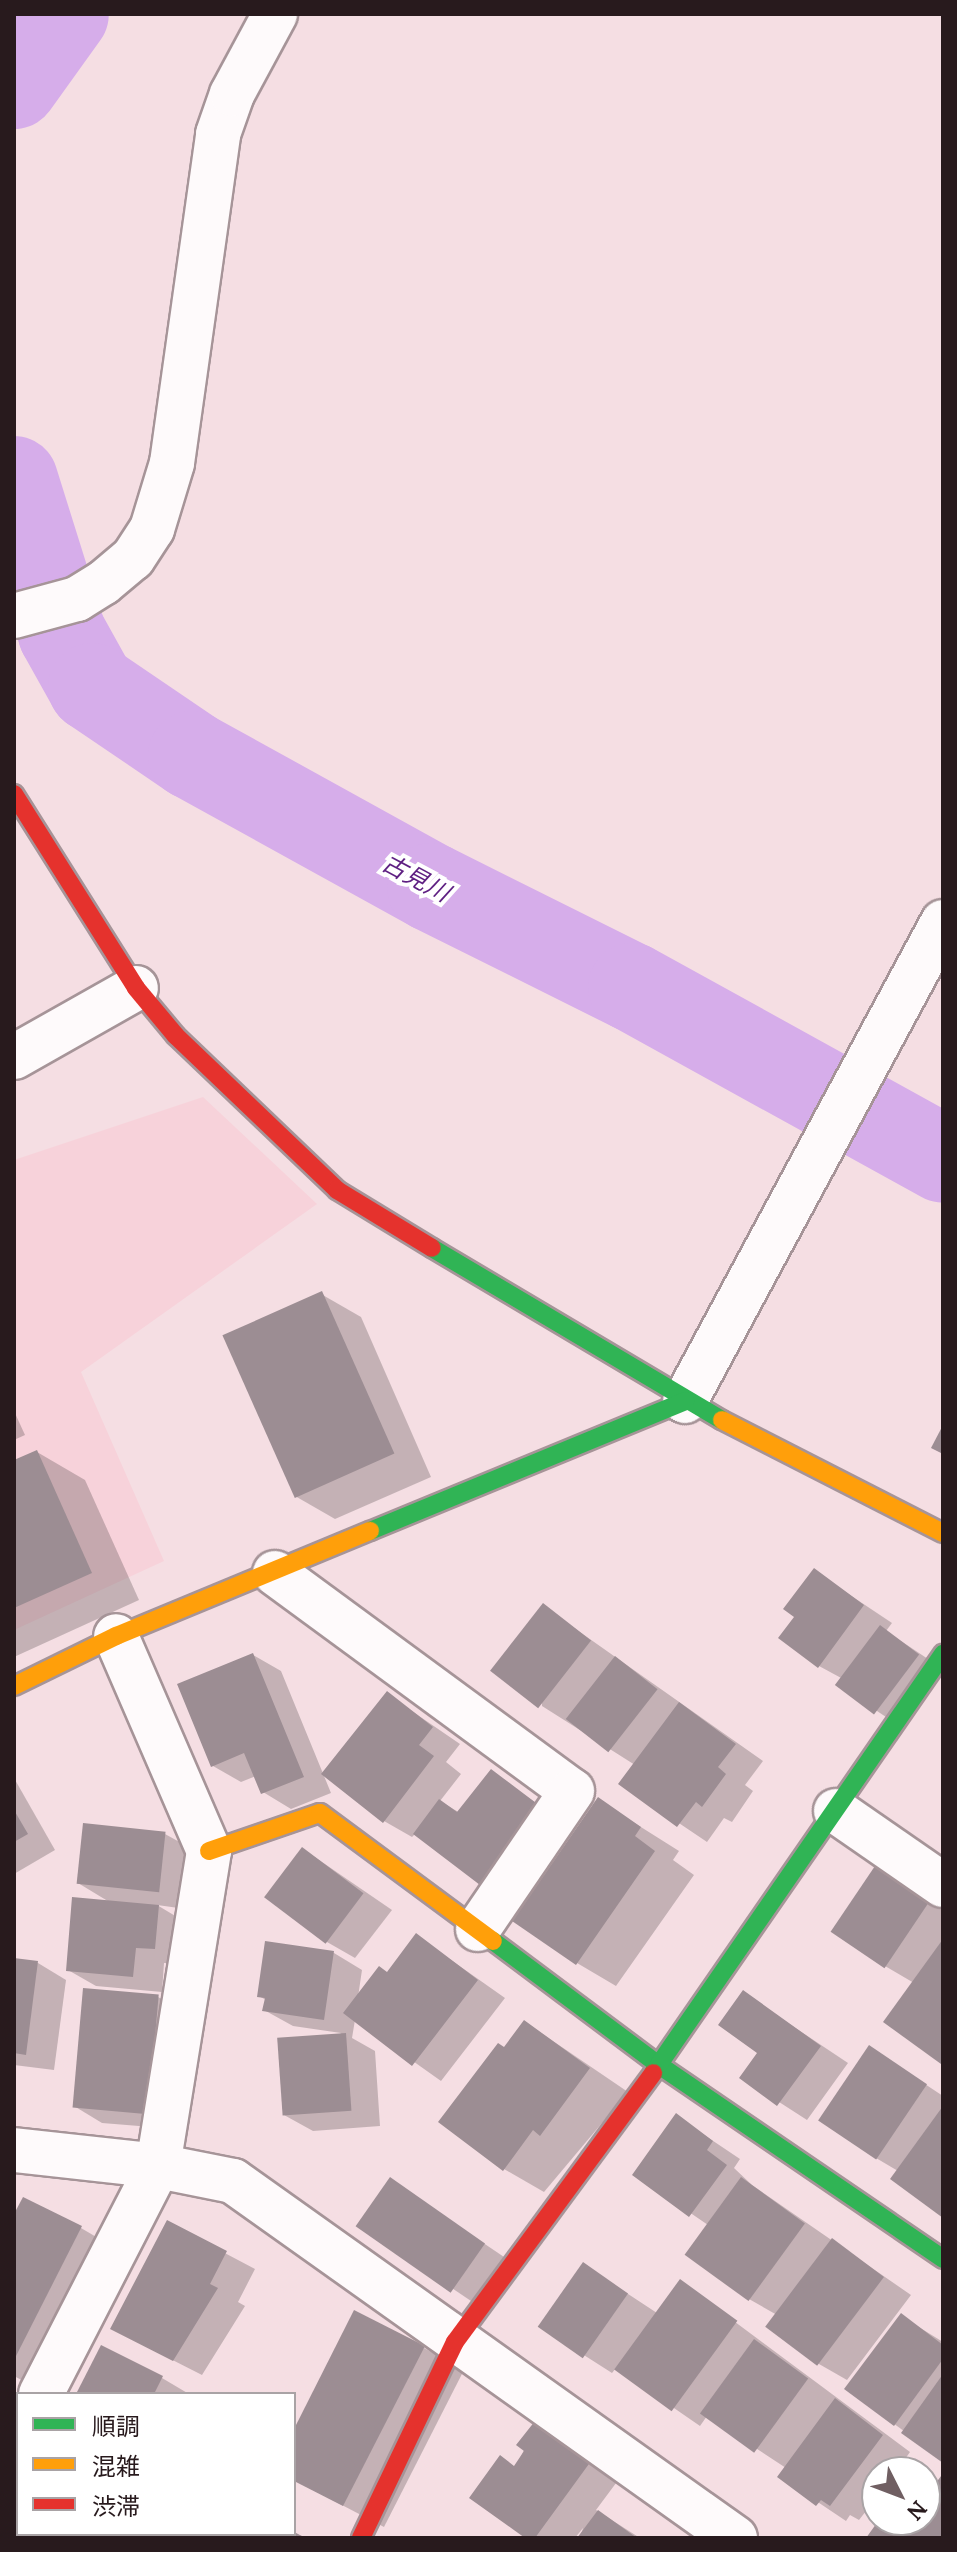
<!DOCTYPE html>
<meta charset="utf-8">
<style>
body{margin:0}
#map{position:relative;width:957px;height:2552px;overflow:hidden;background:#f5dee3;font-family:Lora,"Noto Sans JP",serif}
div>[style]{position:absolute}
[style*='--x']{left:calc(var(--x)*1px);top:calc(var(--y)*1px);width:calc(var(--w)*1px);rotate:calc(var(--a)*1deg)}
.built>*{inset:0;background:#f7d2da}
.shadow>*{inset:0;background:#0003;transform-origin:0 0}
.river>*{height:88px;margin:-44px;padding:0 44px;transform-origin:44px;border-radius:44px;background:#d6adea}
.building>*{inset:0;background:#9c8d93;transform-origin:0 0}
.roads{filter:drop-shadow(2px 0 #a69498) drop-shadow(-2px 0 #a69498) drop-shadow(0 2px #a69498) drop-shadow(0 -2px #a69498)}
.street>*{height:44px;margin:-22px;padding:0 22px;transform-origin:22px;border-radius:22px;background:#fefafb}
.fast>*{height:18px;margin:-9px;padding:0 9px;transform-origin:9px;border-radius:9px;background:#30b455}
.slow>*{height:18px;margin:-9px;padding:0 9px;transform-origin:9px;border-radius:9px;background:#ff9f0a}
.jam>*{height:18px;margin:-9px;padding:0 9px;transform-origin:9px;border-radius:9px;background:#e5322d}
span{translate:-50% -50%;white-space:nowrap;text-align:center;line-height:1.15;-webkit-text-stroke:8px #fff;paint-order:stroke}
.water-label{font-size:24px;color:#5e1f82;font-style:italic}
.frame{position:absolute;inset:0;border:16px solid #281a1d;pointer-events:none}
.legend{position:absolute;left:16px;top:2392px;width:280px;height:144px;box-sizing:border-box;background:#fff;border:2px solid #a9a3a5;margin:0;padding:10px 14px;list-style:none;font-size:24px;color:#281a1d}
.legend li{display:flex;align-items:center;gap:16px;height:40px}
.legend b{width:40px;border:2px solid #a9a3a5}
.north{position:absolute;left:861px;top:2456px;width:80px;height:80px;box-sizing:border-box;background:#fff;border:2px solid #a9a3a5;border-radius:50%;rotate:132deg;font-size:22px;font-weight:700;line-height:32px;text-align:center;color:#281a1d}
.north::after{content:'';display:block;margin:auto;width:28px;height:36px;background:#705f62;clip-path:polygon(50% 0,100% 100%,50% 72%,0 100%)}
</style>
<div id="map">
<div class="built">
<i style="clip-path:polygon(203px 1097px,317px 1204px,81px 1372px,164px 1561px,14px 1630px,14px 1160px)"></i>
</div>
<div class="shadow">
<i style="clip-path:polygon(321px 1294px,361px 1317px,431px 1477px,335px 1519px,295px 1496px)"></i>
<i style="clip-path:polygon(14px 1411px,25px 1435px,14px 1440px)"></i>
<i style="clip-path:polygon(37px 1452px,85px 1480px,139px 1600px,14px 1657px,14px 1463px)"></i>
<i style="clip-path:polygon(814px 1571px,892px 1623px,886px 1631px,943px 1669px,904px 1729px,838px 1685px,843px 1679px,819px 1666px,796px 1617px)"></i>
<i style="clip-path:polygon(543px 1606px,763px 1761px,745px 1785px,753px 1791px,732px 1822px,724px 1818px,707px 1842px,621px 1784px,635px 1765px,542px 1706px)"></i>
<i style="clip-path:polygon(253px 1655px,281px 1671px,331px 1793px,291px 1809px,263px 1792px,256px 1776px,241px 1782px,213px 1766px)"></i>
<i style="clip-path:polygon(387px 1694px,460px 1744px,446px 1762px,461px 1774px,440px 1801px,460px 1813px,491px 1772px,567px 1824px,509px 1899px,415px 1834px,412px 1837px,384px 1821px)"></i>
<i style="clip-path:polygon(14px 1778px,55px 1850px,14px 1874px)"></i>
<i style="clip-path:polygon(598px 1800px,679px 1851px,673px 1860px,694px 1875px,616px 1986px,577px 1963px)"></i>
<i style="clip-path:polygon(165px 1834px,194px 1850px,186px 1909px,157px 1905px,187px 1923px,184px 1964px,164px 1963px,162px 1992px,96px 1986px,68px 1970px,111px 1903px,78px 1883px)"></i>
<i style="clip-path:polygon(303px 1849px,392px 1910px,355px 1958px,327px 1942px)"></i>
<i style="clip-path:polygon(906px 1882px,943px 1908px,943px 2063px,886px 2022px,914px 1983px,885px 1966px)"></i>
<i style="clip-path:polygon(417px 1936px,505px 1998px,441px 2081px,355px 2020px,352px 2038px,375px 2051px,380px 2126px,313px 2131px,284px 2115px,341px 2033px,293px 2026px,264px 2010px,266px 2000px,259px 1996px,267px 1943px,334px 1953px,362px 1970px,358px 1997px,388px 1973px)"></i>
<i style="clip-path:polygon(14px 1960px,38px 1963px,66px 1980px,54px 2070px,14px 2065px)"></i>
<i style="clip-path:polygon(743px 1993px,848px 2063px,807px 2120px,742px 2078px,760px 2052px)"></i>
<i style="clip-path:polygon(158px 1997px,186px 2013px,176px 2129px,102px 2123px,74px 2106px)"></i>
<i style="clip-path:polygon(525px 2022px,628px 2092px,544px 2192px,504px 2169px,505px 2049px)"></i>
<i style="clip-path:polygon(869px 2047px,943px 2096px,943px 2215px,898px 2171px,876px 2158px)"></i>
<i style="clip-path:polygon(676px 2116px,740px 2159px,734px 2168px,752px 2185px,911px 2295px,847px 2380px,819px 2364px,777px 2315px,749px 2299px,708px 2225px,635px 2175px)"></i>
<i style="left:390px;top:2180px;width:146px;height:55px;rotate:34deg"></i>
<i style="clip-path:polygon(14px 2219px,81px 2228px,120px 2251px,48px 2394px,14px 2376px)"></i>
<i style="clip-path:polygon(168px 2223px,255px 2269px,238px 2302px,245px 2306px,202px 2375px,141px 2344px)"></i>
<i style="clip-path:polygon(584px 2265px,657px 2313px,680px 2281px,910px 2452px,896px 2472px,877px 2472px,877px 2497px,859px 2520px,850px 2515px,846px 2521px,779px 2476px,786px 2468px,707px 2416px,700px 2426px,616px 2368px,612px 2373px,540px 2327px)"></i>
<i style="clip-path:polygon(901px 2316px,943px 2342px,943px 2460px,847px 2389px)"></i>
<i style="clip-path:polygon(424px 2348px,464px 2370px,384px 2527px,294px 2480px,294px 2434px)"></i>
<i style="clip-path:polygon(162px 2378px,189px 2394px,78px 2394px)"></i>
<i style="clip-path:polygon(14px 2392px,18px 2395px,14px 2408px)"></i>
<i style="clip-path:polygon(539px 2418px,622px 2475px,596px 2510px,640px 2538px,580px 2538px,583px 2528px,575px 2538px,528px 2538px,516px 2467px)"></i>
<i style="clip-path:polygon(942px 2479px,943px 2538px,868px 2538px,881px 2520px,907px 2526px,911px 2520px,925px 2520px,925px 2501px)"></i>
</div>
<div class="river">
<i style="--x:14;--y:85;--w:87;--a:-54.3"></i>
<i style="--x:14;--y:480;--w:160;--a:72.6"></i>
<i style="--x:62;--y:633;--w:62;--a:60.9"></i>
<i style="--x:92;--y:687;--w:121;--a:34.2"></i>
<i style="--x:192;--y:755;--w:273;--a:28.9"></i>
<i style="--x:431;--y:887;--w:225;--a:26.5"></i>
<i style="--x:632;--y:987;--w:355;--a:28.9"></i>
</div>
<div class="building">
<i style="left:322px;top:1291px;width:178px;height:109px;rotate:66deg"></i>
<i style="clip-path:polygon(943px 1425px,943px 1454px,931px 1448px)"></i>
<i style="clip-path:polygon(37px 1450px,92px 1573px,14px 1608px,14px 1460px)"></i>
<i style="clip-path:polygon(814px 1568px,864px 1605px,818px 1668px,778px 1638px,794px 1617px,783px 1609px)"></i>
<i style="left:543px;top:1603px;width:61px;height:86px;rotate:38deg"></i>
<i style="left:880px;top:1625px;width:49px;height:75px;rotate:37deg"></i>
<i style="clip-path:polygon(253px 1653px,304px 1777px,261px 1794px,244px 1753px,211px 1767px,177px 1684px)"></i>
<i style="left:615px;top:1656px;width:54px;height:80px;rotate:38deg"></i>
<i style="clip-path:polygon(387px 1691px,433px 1727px,419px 1745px,434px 1756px,383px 1823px,321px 1774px)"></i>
<i style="clip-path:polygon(679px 1702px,736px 1744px,718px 1767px,726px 1774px,702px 1807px,696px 1802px,677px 1827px,618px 1784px)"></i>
<i style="clip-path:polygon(491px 1769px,540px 1806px,480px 1885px,413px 1834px,439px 1799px,457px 1812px)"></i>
<i style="clip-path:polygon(598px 1797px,641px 1827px,635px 1836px,655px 1851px,576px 1965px,512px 1921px)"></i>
<i style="clip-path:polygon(14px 1810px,28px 1834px,14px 1842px)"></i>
<i style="left:83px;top:1823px;width:83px;height:61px;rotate:6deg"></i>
<i style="left:302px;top:1847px;width:77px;height:63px;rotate:37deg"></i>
<i style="left:877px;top:1863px;width:65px;height:83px;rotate:34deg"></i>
<i style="clip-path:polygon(72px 1897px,159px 1905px,155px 1949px,136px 1948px,133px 1977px,66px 1971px)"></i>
<i style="clip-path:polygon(416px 1933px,478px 1980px,412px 2066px,343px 2013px,379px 1966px,387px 1972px)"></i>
<i style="clip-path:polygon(943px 1939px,943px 2061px,941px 2064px,883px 2022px)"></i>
<i style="clip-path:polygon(265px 1941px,334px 1951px,324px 2020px,262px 2011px,265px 1998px,257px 1997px)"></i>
<i style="clip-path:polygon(14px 1958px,38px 1961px,26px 2055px,14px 2053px)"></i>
<i style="left:83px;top:1988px;width:76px;height:120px;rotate:5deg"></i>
<i style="clip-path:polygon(743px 1990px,821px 2046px,777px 2106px,739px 2078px,757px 2053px,718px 2025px)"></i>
<i style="clip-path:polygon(524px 2020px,590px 2068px,540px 2136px,533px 2130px,503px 2171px,438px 2122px,498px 2043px,504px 2047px)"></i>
<i style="left:346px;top:2033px;width:78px;height:69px;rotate:86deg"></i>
<i style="left:869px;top:2045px;width:70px;height:91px;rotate:34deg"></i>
<i style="clip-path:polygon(943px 2106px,943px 2218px,890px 2179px)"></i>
<i style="clip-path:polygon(676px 2113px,713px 2141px,707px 2150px,727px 2165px,689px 2217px,632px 2175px)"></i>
<i style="left:390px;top:2177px;width:116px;height:60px;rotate:35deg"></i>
<i style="left:741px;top:2177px;width:79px;height:96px;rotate:36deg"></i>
<i style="clip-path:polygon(23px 2197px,82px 2226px,14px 2360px,14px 2214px)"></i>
<i style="clip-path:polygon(167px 2220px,227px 2251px,210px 2284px,218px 2288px,173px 2361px,110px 2329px)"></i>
<i style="left:832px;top:2238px;width:65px;height:111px;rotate:37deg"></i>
<i style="left:583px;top:2262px;width:55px;height:79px;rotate:35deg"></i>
<i style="left:680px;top:2279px;width:71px;height:112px;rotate:36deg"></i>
<i style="clip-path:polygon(354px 2310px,425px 2346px,343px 2506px,294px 2481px,294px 2429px)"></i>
<i style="clip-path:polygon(901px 2313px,943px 2345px,943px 2359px,894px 2426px,844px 2389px)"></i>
<i style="left:754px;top:2339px;width:67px;height:92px;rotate:36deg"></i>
<i style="clip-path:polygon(101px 2345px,163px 2376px,154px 2394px,76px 2394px)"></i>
<i style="clip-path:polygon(943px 2374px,943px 2463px,901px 2433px)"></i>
<i style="clip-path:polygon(835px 2398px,883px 2435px,830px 2506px,821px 2500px,816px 2506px,777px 2477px)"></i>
<i style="clip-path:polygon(539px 2416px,594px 2457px,535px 2538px,525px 2538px,469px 2498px,500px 2455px,514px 2466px,524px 2451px,516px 2445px)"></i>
<i style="clip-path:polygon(941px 2476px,943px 2538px,866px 2538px,879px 2520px,905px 2526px,909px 2520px,925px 2520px,925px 2498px)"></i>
<i style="clip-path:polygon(598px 2510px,637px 2538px,577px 2538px)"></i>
<i style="clip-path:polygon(294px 2532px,306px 2538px,245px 2538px,247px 2534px)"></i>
</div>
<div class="roads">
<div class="street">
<i style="--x:14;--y:616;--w:65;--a:-15.1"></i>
<i style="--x:77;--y:599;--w:31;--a:-32"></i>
<i style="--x:103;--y:583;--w:39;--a:-40"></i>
<i style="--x:133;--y:558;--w:35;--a:-57"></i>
<i style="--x:152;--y:529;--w:69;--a:-73.1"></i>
<i style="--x:172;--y:463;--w:332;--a:-82"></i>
<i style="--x:218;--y:134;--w:42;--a:-70.7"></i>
<i style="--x:232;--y:94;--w:91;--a:-61.7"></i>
<i style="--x:14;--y:1057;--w:140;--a:-29.5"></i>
<i style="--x:685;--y:1401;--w:544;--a:-61.69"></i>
<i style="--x:275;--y:1573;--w:368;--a:36.3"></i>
<i style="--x:572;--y:1791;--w:167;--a:124.3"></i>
<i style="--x:836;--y:1811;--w:130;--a:34.7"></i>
<i style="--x:14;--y:2150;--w:145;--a:6.3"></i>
<i style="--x:158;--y:2166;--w:76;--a:11.3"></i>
<i style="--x:233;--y:2181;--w:616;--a:35.42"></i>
<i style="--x:41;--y:2394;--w:256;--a:-62.8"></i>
<i style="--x:158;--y:2166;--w:319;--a:-80.8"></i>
<i style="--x:209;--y:1851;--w:234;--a:-113.4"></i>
<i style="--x:14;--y:2446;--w:9;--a:-63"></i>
</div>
<div class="fast">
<i style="--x:432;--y:1248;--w:337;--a:30.7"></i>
<i style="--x:370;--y:1531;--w:341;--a:-22.4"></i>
<i style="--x:493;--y:1941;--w:207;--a:36.8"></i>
<i style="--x:659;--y:2065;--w:344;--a:34.3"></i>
<i style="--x:653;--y:2073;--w:510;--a:-55.31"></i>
</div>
<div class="slow">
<i style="--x:722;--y:1420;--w:248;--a:27.1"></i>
<i style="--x:14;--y:1686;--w:114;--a:-26.1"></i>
<i style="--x:116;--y:1636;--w:275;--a:-22.5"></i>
<i style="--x:209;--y:1851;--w:117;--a:-18.9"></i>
<i style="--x:320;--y:1813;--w:215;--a:36.5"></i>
</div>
<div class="jam">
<i style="--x:14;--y:794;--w:229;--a:57.8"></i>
<i style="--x:136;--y:988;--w:62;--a:50.2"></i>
<i style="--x:176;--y:1036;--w:223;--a:43.7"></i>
<i style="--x:337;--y:1190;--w:111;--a:31.4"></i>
<i style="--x:361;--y:2538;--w:217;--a:-64.4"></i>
<i style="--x:455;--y:2342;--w:334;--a:-53.6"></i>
</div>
</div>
<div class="water-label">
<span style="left:416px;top:878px;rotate:28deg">古見川</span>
</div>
<div class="frame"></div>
<ul class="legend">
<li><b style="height:10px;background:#30b455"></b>順調</li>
<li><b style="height:10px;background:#ff9f0a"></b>混雑</li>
<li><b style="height:10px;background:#e5322d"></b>渋滞</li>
</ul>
<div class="north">N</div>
</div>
